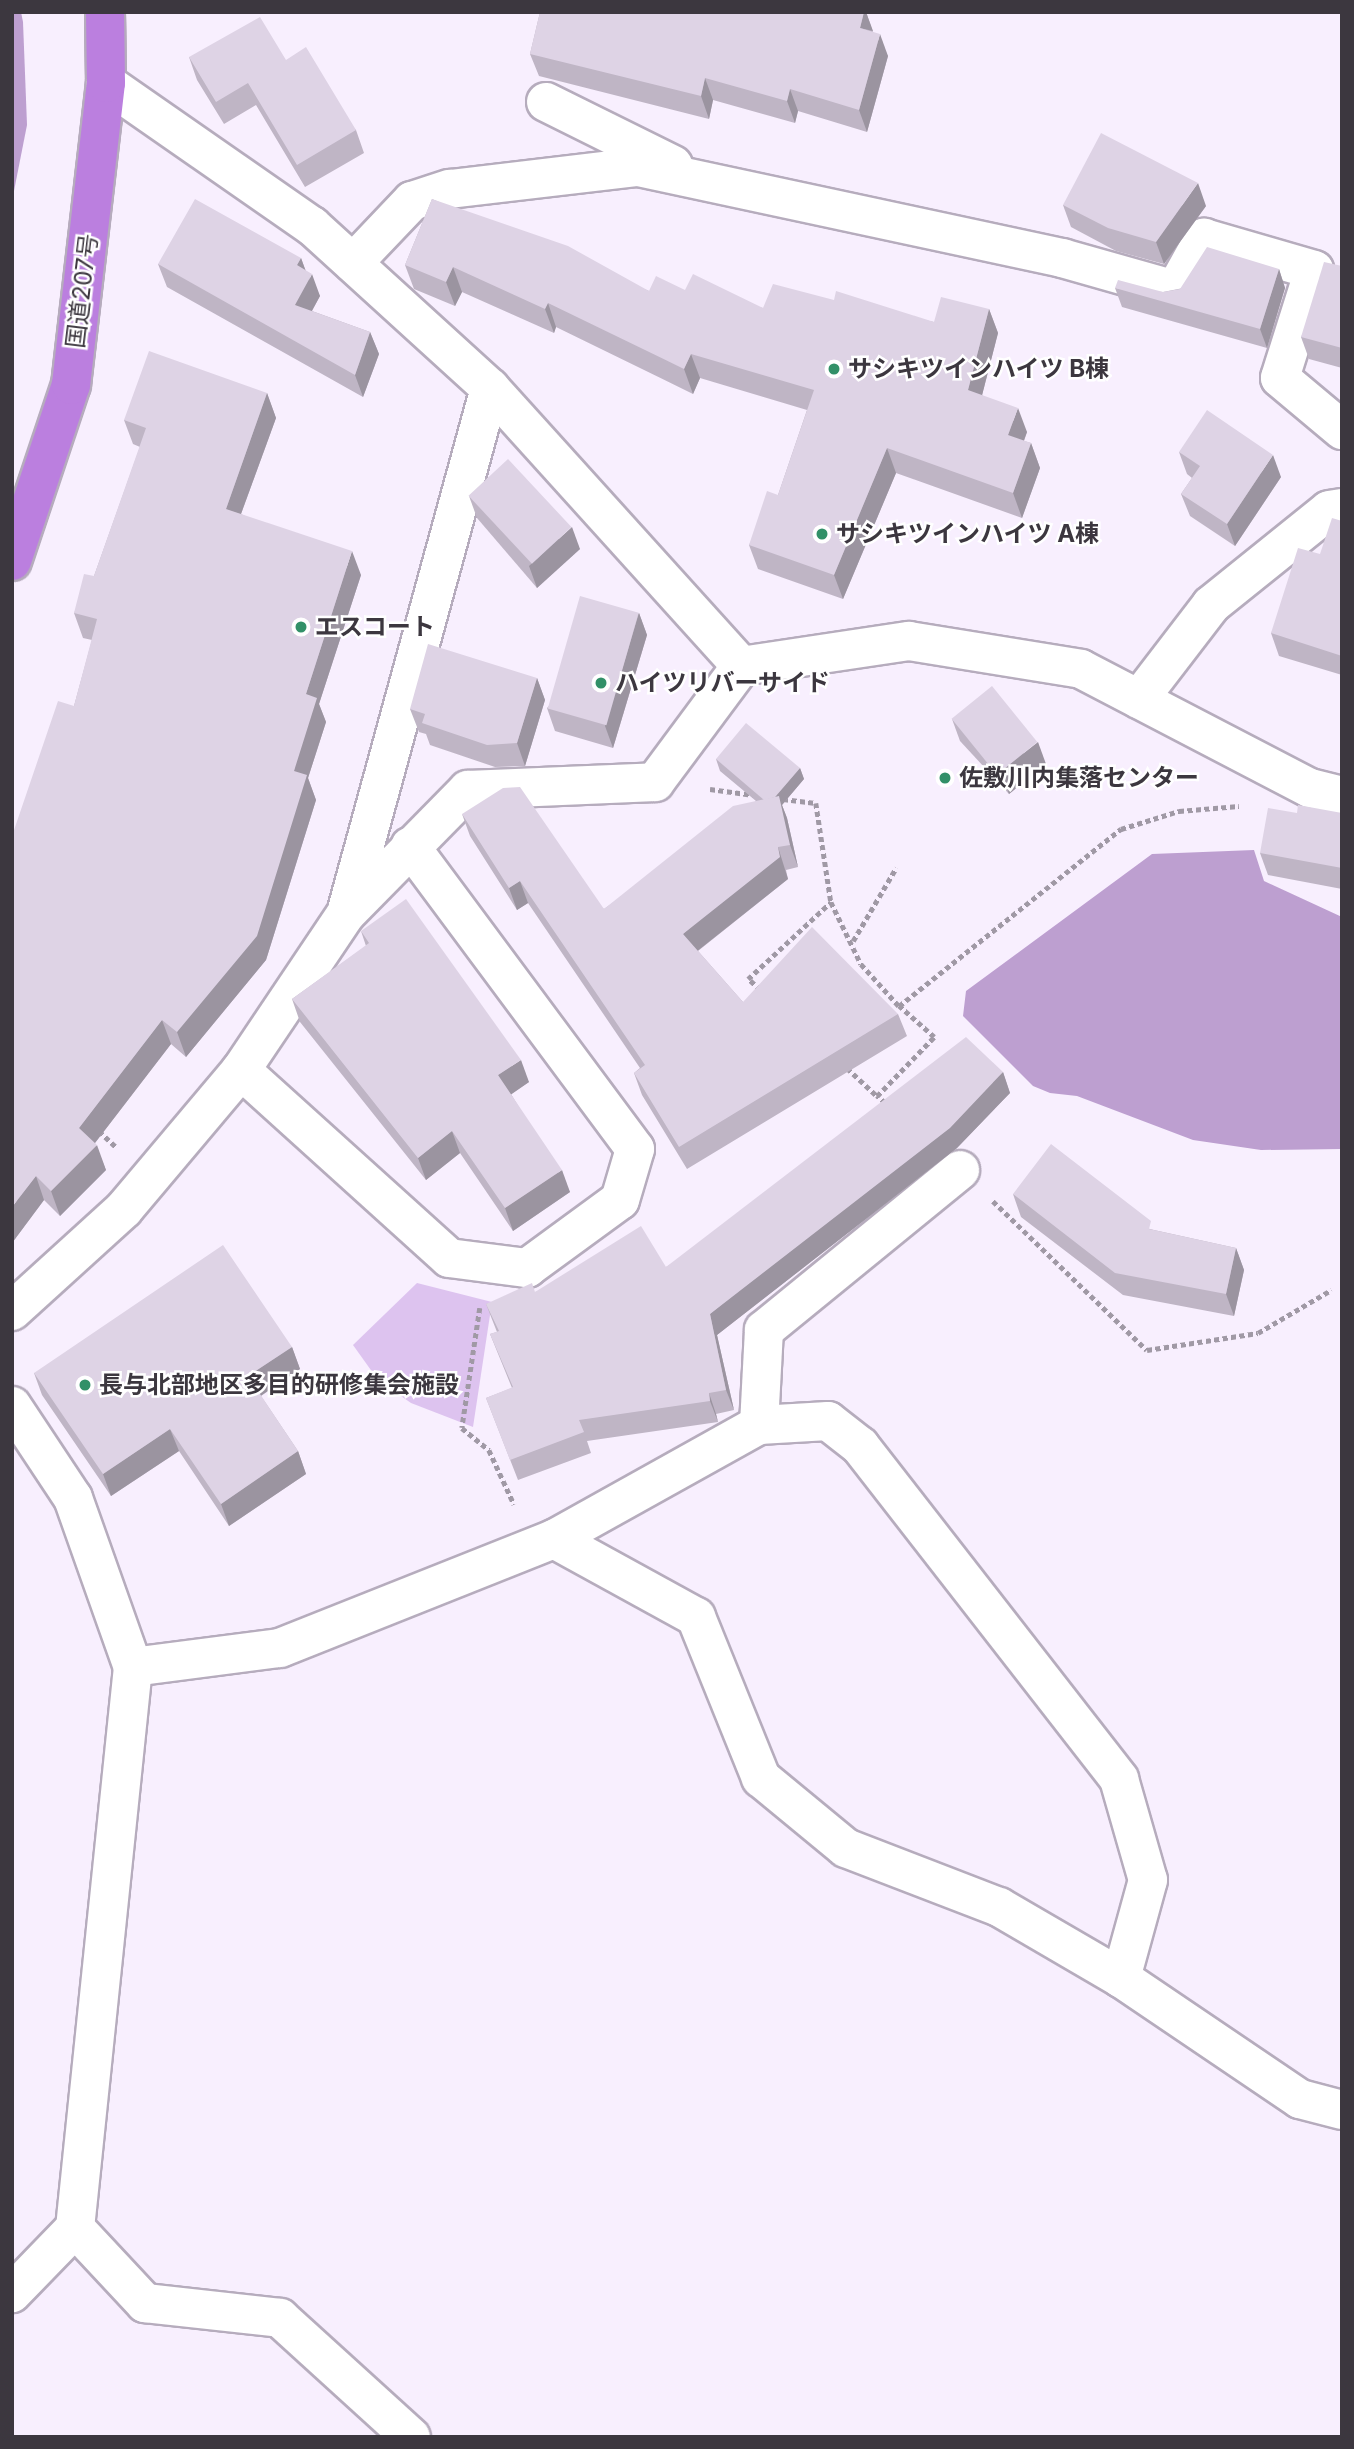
<!DOCTYPE html>
<meta charset="utf-8">
<style>
body{margin:0}
#map{position:relative;width:1354px;height:2449px;overflow:hidden;background:#f8effe;font-family:Inter,"Noto Sans JP",sans-serif}
div>[style]{position:absolute}
[style*='--x']{left:calc(var(--x)*1px);top:calc(var(--y)*1px);width:calc(var(--w)*1px);rotate:calc(var(--a)*1deg)}
.green>*{inset:0;background:#ddc3ef}
.water>*{inset:0;background:#bd9fd0}
.path>*{height:4.5px;margin-top:-2.25px;transform-origin:0;background:repeating-linear-gradient(90deg,#a099a5 0 5px,transparent 0 8.5px)}
.roads{filter:drop-shadow(2px 0 #b6acbd) drop-shadow(-2px 0 #b6acbd) drop-shadow(0 2px #b6acbd) drop-shadow(0 -2px #b6acbd)}
.minor>*{height:38px;margin:-19px;padding:0 19px;transform-origin:19px;border-radius:19px;background:#fff}
.highway>*{height:38px;margin:-19px;padding:0 19px;transform-origin:19px;border-radius:19px;background:#bb7fdf}
.wall>*{inset:0;background:#bfb5c5}
.shaded-wall>*{inset:0;background:#9b94a0}
.building>*{inset:0;background:#ded3e5;transform-origin:0 0}
.dots>*{width:19px;height:19px;translate:-50% -50%;box-sizing:border-box;border:4px solid #fff;border-radius:50%}
span{translate:-50% -50%;white-space:nowrap;text-align:center;line-height:1.15;-webkit-text-stroke:5px #fff;paint-order:stroke}
.street-label{font-size:24px;color:#3c373f}
.poi-label{font-size:24px;color:#3c373f;font-weight:700}
.left{translate:0 -50%;text-align:left}
.frame{position:absolute;inset:0;border:14px solid #3c373f;pointer-events:none}
</style>
<div id="map">
<div class="green">
<i style="clip-path:polygon(417px 1283px,492px 1302px,473px 1427px,411px 1403px,378px 1380px,353px 1345px)"></i>
</div>
<div class="water">
<i style="clip-path:polygon(12px 12px,21px 12px,23px 22px,27px 125px,12px 201px)"></i>
<i style="clip-path:polygon(1254px 850px,1264px 881px,1342px 917px,1342px 1149px,1261px 1150px,1193px 1140px,1077px 1096px,1050px 1093px,1033px 1086px,963px 1016px,966px 991px,1152px 854px)"></i>
</div>
<div class="path">
<i style="--x:710;--y:789;--w:44;--a:7.8"></i>
<i style="--x:783;--y:799;--w:33;--a:7"></i>
<i style="--x:816;--y:803;--w:100;--a:81.4"></i>
<i style="--x:831;--y:902;--w:69;--a:64.2"></i>
<i style="--x:861;--y:964;--w:57;--a:47.9"></i>
<i style="--x:899;--y:1006;--w:284;--a:-38.6"></i>
<i style="--x:1121;--y:829;--w:61;--a:-17.2"></i>
<i style="--x:1179;--y:811;--w:60;--a:-4.8"></i>
<i style="--x:853;--y:941;--w:85;--a:-59.5"></i>
<i style="--x:760;--y:990;--w:16;--a:-137"></i>
<i style="--x:748;--y:979;--w:113;--a:-42.9"></i>
<i style="--x:847;--y:1068;--w:41;--a:43"></i>
<i style="--x:885;--y:1103;--w:11;--a:-139"></i>
<i style="--x:877;--y:1096;--w:82;--a:-46"></i>
<i style="--x:934;--y:1037;--w:47;--a:-138.5"></i>
<i style="--x:99;--y:1131;--w:23;--a:43"></i>
<i style="--x:993;--y:1201;--w:214;--a:44.1"></i>
<i style="--x:1147;--y:1350;--w:112;--a:-8.7"></i>
<i style="--x:1258;--y:1333;--w:85;--a:-30.5"></i>
<i style="--x:480;--y:1308;--w:121;--a:98.5"></i>
<i style="--x:462;--y:1428;--w:35;--a:39"></i>
<i style="--x:489;--y:1450;--w:60;--a:65.2"></i>
</div>
<div class="roads">
<div class="minor">
<i style="--x:106;--y:83;--w:251;--a:34.8"></i>
<i style="--x:312;--y:226;--w:241;--a:42.3"></i>
<i style="--x:490;--y:388;--w:375;--a:47.9"></i>
<i style="--x:546;--y:102;--w:142;--a:26.4"></i>
<i style="--x:353;--y:263;--w:86;--a:-46.4"></i>
<i style="--x:412;--y:201;--w:40;--a:-18"></i>
<i style="--x:450;--y:189;--w:189;--a:-6.7"></i>
<i style="--x:638;--y:167;--w:434;--a:12.1"></i>
<i style="--x:1062;--y:258;--w:117;--a:15.8"></i>
<i style="--x:1175;--y:290;--w:60;--a:-60.9"></i>
<i style="--x:1204;--y:238;--w:115;--a:16.2"></i>
<i style="--x:1314;--y:270;--w:113;--a:107.5"></i>
<i style="--x:1280;--y:378;--w:81;--a:40"></i>
<i style="--x:1139;--y:699;--w:118;--a:-52.5"></i>
<i style="--x:1211;--y:605;--w:151;--a:-38.8"></i>
<i style="--x:1329;--y:510;--w:13;--a:-9"></i>
<i style="--x:347;--y:910;--w:541;--a:-74.68"></i>
<i style="--x:241;--y:1070;--w:280;--a:42.1"></i>
<i style="--x:449;--y:1258;--w:79;--a:7.3"></i>
<i style="--x:527;--y:1268;--w:115;--a:-36.2"></i>
<i style="--x:620;--y:1200;--w:53;--a:-73.6"></i>
<i style="--x:635;--y:1149;--w:377;--a:-126.6"></i>
<i style="--x:12;--y:1311;--w:151;--a:-42.3"></i>
<i style="--x:124;--y:1209;--w:182;--a:-49.9"></i>
<i style="--x:241;--y:1070;--w:188;--a:-56.1"></i>
<i style="--x:346;--y:914;--w:174;--a:-45.5"></i>
<i style="--x:468;--y:790;--w:187;--a:-2.4"></i>
<i style="--x:655;--y:782;--w:144;--a:-53.4"></i>
<i style="--x:741;--y:666;--w:170;--a:-8.5"></i>
<i style="--x:909;--y:641;--w:174;--a:9.2"></i>
<i style="--x:1081;--y:669;--w:258;--a:27.5"></i>
<i style="--x:1310;--y:788;--w:33;--a:14"></i>
<i style="--x:12;--y:1406;--w:110;--a:56.5"></i>
<i style="--x:73;--y:1498;--w:179;--a:70.5"></i>
<i style="--x:133;--y:1667;--w:564;--a:95.9"></i>
<i style="--x:75;--y:2228;--w:91;--a:134.1"></i>
<i style="--x:759;--y:1425;--w:69;--a:-3.3"></i>
<i style="--x:828;--y:1421;--w:41;--a:38"></i>
<i style="--x:860;--y:1446;--w:422;--a:52.1"></i>
<i style="--x:1119;--y:1779;--w:105;--a:74"></i>
<i style="--x:1148;--y:1880;--w:102;--a:105.4"></i>
<i style="--x:554;--y:1539;--w:162;--a:28.8"></i>
<i style="--x:696;--y:1617;--w:174;--a:68"></i>
<i style="--x:761;--y:1778;--w:110;--a:39.5"></i>
<i style="--x:846;--y:1848;--w:164;--a:21.1"></i>
<i style="--x:999;--y:1907;--w:141;--a:30.2"></i>
<i style="--x:1121;--y:1978;--w:216;--a:34.1"></i>
<i style="--x:1300;--y:2099;--w:43;--a:14.7"></i>
<i style="--x:133;--y:1667;--w:148;--a:-7.4"></i>
<i style="--x:280;--y:1648;--w:295;--a:-21.7"></i>
<i style="--x:554;--y:1539;--w:235;--a:-29.1"></i>
<i style="--x:759;--y:1425;--w:95;--a:-87"></i>
<i style="--x:764;--y:1330;--w:253;--a:-39.2"></i>
<i style="--x:75;--y:2228;--w:103;--a:47"></i>
<i style="--x:145;--y:2303;--w:136;--a:6.3"></i>
<i style="--x:280;--y:2318;--w:177;--a:42.3"></i>
</div>
<div class="highway">
<i style="--x:12;--y:561;--w:186;--a:-71.5"></i>
<i style="--x:71;--y:385;--w:304;--a:-83.4"></i>
<i style="--x:106;--y:83;--w:71;--a:-90.8"></i>
</div>
</div>
<div class="wall">
<i style="clip-path:polygon(540px 12px,866px 12px,873px 32px,888px 56px,867px 132px,798px 111px,795px 123px,713px 100px,709px 119px,539px 76px,530px 54px)"></i>
<i style="clip-path:polygon(189px 57px,286px 60px,356px 130px,364px 153px,305px 187px,256px 105px,224px 124px,197px 80px)"></i>
<i style="clip-path:polygon(432px 199px,649px 291px,685px 290px,763px 308px,834px 300px,934px 322px,989px 309px,998px 333px,982px 395px,1027px 432px,1024px 441px,1031px 443px,1040px 468px,1022px 518px,896px 473px,843px 599px,758px 569px,749px 545px,778px 495px,807px 410px,700px 378px,693px 394px,556px 327px,554px 333px,462px 292px,455px 306px,414px 289px,405px 265px)"></i>
<i style="clip-path:polygon(1063px 205px,1206px 206px,1164px 264px,1116px 251px,1071px 227px)"></i>
<i style="clip-path:polygon(301px 258px,305px 269px,320px 296px,312px 311px,370px 332px,379px 354px,363px 397px,167px 287px,158px 264px)"></i>
<i style="clip-path:polygon(1342px 266px,1342px 368px,1309px 359px,1301px 337px)"></i>
<i style="clip-path:polygon(1279px 269px,1285px 288px,1267px 348px,1122px 307px,1115px 288px,1163px 292px)"></i>
<i style="clip-path:polygon(267px 393px,276px 418px,241px 514px,361px 575px,319px 704px,326px 722px,308px 778px,316px 800px,266px 960px,186px 1057px,171px 1044px,95px 1143px,106px 1170px,60px 1216px,44px 1200px,12px 1243px,74px 706px,92px 640px,83px 638px,74px 613px,94px 576px,140px 447px,133px 444px,124px 420px)"></i>
<i style="clip-path:polygon(1179px 452px,1281px 477px,1235px 546px,1190px 516px,1181px 494px,1192px 478px,1187px 474px)"></i>
<i style="clip-path:polygon(469px 496px,580px 549px,537px 588px,477px 518px)"></i>
<i style="clip-path:polygon(1342px 521px,1342px 675px,1279px 656px,1271px 633px)"></i>
<i style="clip-path:polygon(639px 613px,647px 635px,613px 748px,555px 731px,547px 708px)"></i>
<i style="clip-path:polygon(537px 678px,545px 700px,525px 766px,495px 767px,430px 745px,426px 734px,419px 732px,410px 709px)"></i>
<i style="clip-path:polygon(952px 719px,1046px 764px,1009px 794px,960px 741px)"></i>
<i style="clip-path:polygon(716px 759px,800px 768px,804px 779px,782px 805px,787px 818px,798px 867px,786px 870px,788px 879px,698px 951px,743px 1002px,898px 1014px,907px 1036px,687px 1169px,642px 1095px,634px 1073px,640px 1068px,528px 903px,517px 910px,470px 836px,462px 814px,604px 909px,756px 801px,720px 771px)"></i>
<i style="clip-path:polygon(1297px 813px,1342px 813px,1342px 889px,1268px 875px,1260px 853px)"></i>
<i style="clip-path:polygon(361px 931px,529px 1082px,511px 1094px,570px 1192px,513px 1231px,460px 1153px,426px 1180px,300px 1022px,292px 999px,366px 946px)"></i>
<i style="clip-path:polygon(1003px 1072px,1010px 1093px,957px 1148px,717px 1335px,734px 1410px,716px 1414px,718px 1422px,587px 1441px,591px 1453px,518px 1480px,486px 1398px,512px 1388px,490px 1334px,497px 1332px,486px 1304px,535px 1292px,666px 1267px)"></i>
<i style="clip-path:polygon(1013px 1194px,1154px 1230px,1236px 1248px,1244px 1270px,1234px 1316px,1123px 1295px,1021px 1217px)"></i>
<i style="clip-path:polygon(292px 1347px,300px 1369px,261px 1396px,298px 1451px,306px 1474px,229px 1526px,179px 1451px,111px 1496px,42px 1395px,34px 1373px)"></i>
</div>
<div class="shaded-wall">
<i style="clip-path:polygon(864px 12px,866px 12px,873px 31px,860px 28px)"></i>
<i style="clip-path:polygon(880px 34px,888px 56px,867px 132px,859px 110px)"></i>
<i style="clip-path:polygon(705px 78px,713px 100px,709px 119px,701px 96px)"></i>
<i style="clip-path:polygon(790px 89px,798px 111px,795px 123px,787px 101px)"></i>
<i style="clip-path:polygon(1198px 183px,1206px 206px,1164px 264px,1156px 242px)"></i>
<i style="clip-path:polygon(301px 258px,309px 280px,312px 274px,320px 296px,303px 327px,295px 305px,297px 265px)"></i>
<i style="clip-path:polygon(453px 267px,462px 292px,455px 306px,446px 282px)"></i>
<i style="clip-path:polygon(1279px 269px,1285px 288px,1267px 348px,1260px 329px)"></i>
<i style="clip-path:polygon(548px 303px,556px 327px,554px 333px,545px 309px)"></i>
<i style="clip-path:polygon(989px 309px,998px 333px,977px 415px,968px 390px)"></i>
<i style="clip-path:polygon(370px 332px,379px 354px,363px 397px,355px 375px)"></i>
<i style="clip-path:polygon(691px 354px,700px 378px,693px 394px,684px 369px)"></i>
<i style="clip-path:polygon(267px 393px,276px 418px,234px 533px,226px 509px)"></i>
<i style="clip-path:polygon(1018px 408px,1027px 432px,1017px 459px,1008px 435px)"></i>
<i style="clip-path:polygon(1031px 443px,1040px 468px,1022px 518px,1013px 493px)"></i>
<i style="clip-path:polygon(887px 448px,896px 473px,843px 599px,834px 575px)"></i>
<i style="clip-path:polygon(1273px 455px,1281px 477px,1235px 546px,1227px 524px)"></i>
<i style="clip-path:polygon(572px 527px,580px 549px,537px 588px,529px 566px)"></i>
<i style="clip-path:polygon(352px 551px,361px 575px,319px 704px,326px 722px,308px 778px,316px 800px,266px 960px,186px 1057px,177px 1032px,294px 771px,306px 694px)"></i>
<i style="clip-path:polygon(639px 613px,647px 635px,613px 748px,605px 726px)"></i>
<i style="clip-path:polygon(537px 678px,545px 700px,525px 766px,517px 743px)"></i>
<i style="clip-path:polygon(1038px 742px,1046px 764px,1009px 794px,1001px 771px)"></i>
<i style="clip-path:polygon(800px 768px,804px 779px,782px 805px,787px 818px,798px 867px,790px 845px,769px 804px)"></i>
<i style="clip-path:polygon(778px 847px,788px 879px,691px 956px,683px 934px)"></i>
<i style="clip-path:polygon(520px 881px,528px 903px,517px 910px,509px 888px)"></i>
<i style="clip-path:polygon(162px 1020px,171px 1044px,88px 1152px,79px 1128px)"></i>
<i style="clip-path:polygon(521px 1060px,529px 1082px,506px 1098px,498px 1075px)"></i>
<i style="clip-path:polygon(1003px 1072px,1010px 1093px,957px 1148px,717px 1335px,734px 1410px,726px 1390px,710px 1314px)"></i>
<i style="clip-path:polygon(452px 1131px,460px 1153px,426px 1180px,418px 1158px)"></i>
<i style="clip-path:polygon(97px 1145px,106px 1170px,60px 1216px,51px 1191px)"></i>
<i style="clip-path:polygon(562px 1170px,570px 1192px,513px 1231px,505px 1208px)"></i>
<i style="clip-path:polygon(36px 1176px,44px 1200px,12px 1243px,12px 1207px)"></i>
<i style="clip-path:polygon(1236px 1248px,1244px 1270px,1234px 1316px,1226px 1294px)"></i>
<i style="clip-path:polygon(292px 1347px,300px 1369px,256px 1399px,248px 1376px)"></i>
<i style="clip-path:polygon(709px 1393px,716px 1414px,718px 1422px,710px 1401px)"></i>
<i style="clip-path:polygon(170px 1429px,179px 1451px,111px 1496px,103px 1474px)"></i>
<i style="clip-path:polygon(298px 1451px,306px 1474px,229px 1526px,221px 1504px)"></i>
</div>
<div class="building">
<i style="clip-path:polygon(540px 12px,864px 12px,860px 28px,880px 34px,859px 110px,790px 89px,787px 101px,705px 78px,701px 96px,530px 54px)"></i>
<i style="clip-path:polygon(260px 17px,286px 60px,306px 47px,356px 130px,297px 165px,248px 83px,216px 102px,189px 57px)"></i>
<i style="clip-path:polygon(1101px 133px,1198px 183px,1156px 242px,1108px 228px,1063px 205px)"></i>
<i style="clip-path:polygon(195px 199px,301px 258px,297px 265px,312px 274px,295px 305px,370px 332px,355px 375px,158px 264px)"></i>
<i style="clip-path:polygon(432px 199px,568px 246px,649px 291px,656px 276px,685px 290px,693px 274px,763px 308px,773px 284px,834px 300px,836px 291px,934px 322px,941px 297px,989px 309px,968px 390px,1018px 408px,1008px 435px,1031px 443px,1013px 493px,887px 448px,834px 575px,749px 545px,767px 491px,778px 495px,814px 390px,691px 354px,684px 369px,548px 303px,545px 309px,453px 267px,446px 282px,405px 265px)"></i>
<i style="clip-path:polygon(1207px 247px,1279px 269px,1260px 329px,1115px 288px,1118px 280px,1163px 292px,1180px 289px)"></i>
<i style="clip-path:polygon(1324px 262px,1342px 266px,1342px 348px,1301px 337px)"></i>
<i style="clip-path:polygon(149px 351px,267px 393px,226px 509px,352px 551px,306px 694px,317px 698px,294px 771px,307px 775px,257px 936px,177px 1032px,162px 1020px,79px 1128px,97px 1145px,51px 1191px,36px 1176px,12px 1207px,12px 836px,58px 701px,74px 706px,97px 619px,74px 613px,84px 574px,94px 576px,146px 428px,124px 420px)"></i>
<i style="clip-path:polygon(1207px 410px,1273px 455px,1227px 524px,1181px 494px,1200px 466px,1179px 452px)"></i>
<i style="left:508px;top:459px;width:93px;height:54px;rotate:47deg"></i>
<i style="clip-path:polygon(1332px 518px,1342px 521px,1342px 656px,1271px 633px,1298px 548px,1320px 554px)"></i>
<i style="left:580px;top:596px;width:61px;height:117px;rotate:16deg"></i>
<i style="clip-path:polygon(428px 644px,537px 678px,517px 743px,487px 745px,422px 723px,425px 714px,410px 709px)"></i>
<i style="left:992px;top:686px;width:72px;height:52px;rotate:51deg"></i>
<i style="clip-path:polygon(746px 723px,800px 768px,775px 797px,764px 800px,716px 759px)"></i>
<i style="clip-path:polygon(520px 787px,604px 909px,733px 806px,779px 796px,790px 845px,778px 847px,780px 857px,683px 934px,743px 1002px,812px 927px,898px 1014px,679px 1147px,634px 1073px,645px 1065px,520px 881px,509px 888px,462px 814px,503px 788px)"></i>
<i style="clip-path:polygon(1298px 805px,1342px 813px,1342px 868px,1260px 853px,1268px 808px,1297px 813px)"></i>
<i style="clip-path:polygon(406px 899px,521px 1060px,498px 1075px,562px 1170px,505px 1208px,452px 1131px,418px 1158px,292px 999px,369px 943px,361px 931px)"></i>
<i style="clip-path:polygon(966px 1037px,1003px 1072px,950px 1128px,710px 1314px,726px 1390px,709px 1393px,710px 1401px,579px 1420px,584px 1432px,510px 1460px,486px 1398px,513px 1387px,490px 1334px,499px 1331px,486px 1304px,532px 1283px,535px 1292px,641px 1226px,666px 1267px)"></i>
<i style="clip-path:polygon(1051px 1144px,1151px 1221px,1149px 1229px,1236px 1248px,1226px 1294px,1115px 1273px,1013px 1194px)"></i>
<i style="clip-path:polygon(223px 1245px,292px 1347px,248px 1376px,298px 1451px,221px 1504px,170px 1429px,103px 1474px,34px 1373px)"></i>
</div>
<div class="dots">
<i style="left:834px;top:369px;background:#329068"></i>
<i style="left:822px;top:534px;background:#329068"></i>
<i style="left:301px;top:627px;background:#329068"></i>
<i style="left:601px;top:683px;background:#329068"></i>
<i style="left:945px;top:778px;background:#329068"></i>
<i style="left:85px;top:1385px;background:#329068"></i>
</div>
<div class="street-label">
<span style="left:82px;top:291px;rotate:-83deg">国道207号</span>
</div>
<div class="poi-label">
<span class="left" style="left:848px;top:369px">サシキツインハイツ B棟</span>
<span class="left" style="left:836px;top:534px">サシキツインハイツ A棟</span>
<span class="left" style="left:315px;top:627px">エスコート</span>
<span class="left" style="left:615px;top:683px">ハイツリバーサイド</span>
<span class="left" style="left:959px;top:778px">佐敷川内集落センター</span>
<span class="left" style="left:99px;top:1385px">長与北部地区多目的研修集会施設</span>
</div>
<div class="frame"></div>
</div>
